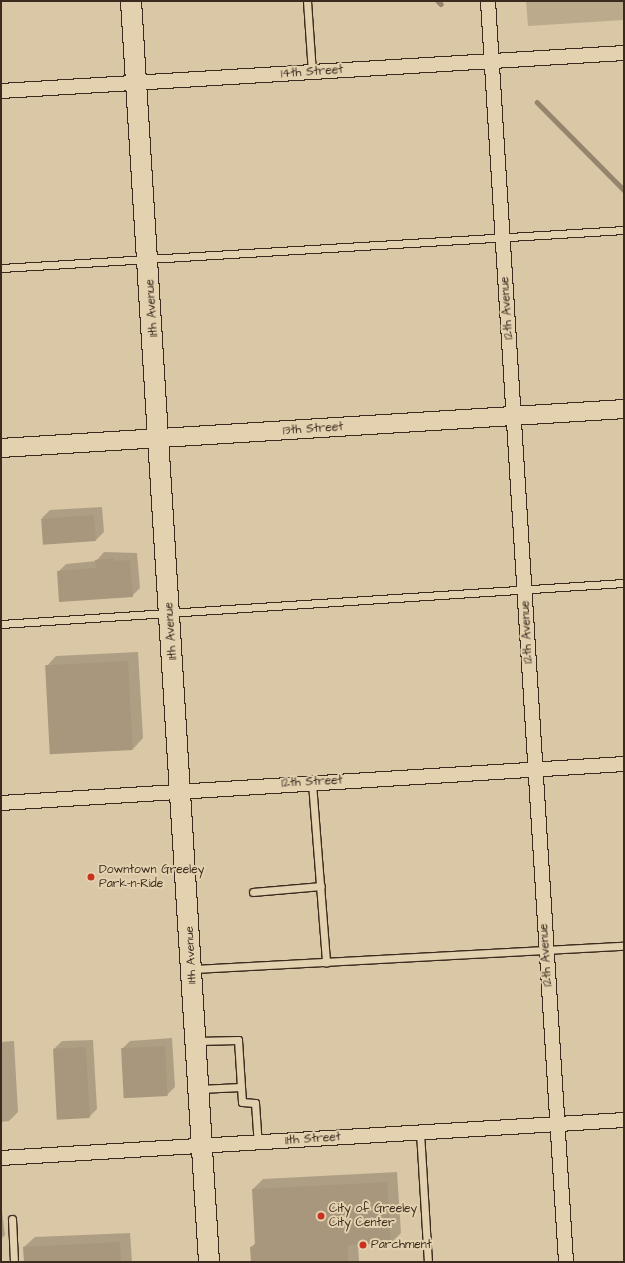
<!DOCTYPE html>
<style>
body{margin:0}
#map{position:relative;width:625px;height:1263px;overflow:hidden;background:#dac7a6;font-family:"Architects Daughter",sans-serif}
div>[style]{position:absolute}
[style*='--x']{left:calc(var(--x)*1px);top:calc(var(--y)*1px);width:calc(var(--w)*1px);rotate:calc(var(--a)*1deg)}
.green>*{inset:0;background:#bcaa8d}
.shadow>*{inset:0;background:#0003}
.stream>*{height:4.5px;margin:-2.25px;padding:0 2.25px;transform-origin:2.25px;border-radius:2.25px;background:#96846d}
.building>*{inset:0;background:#a8977c;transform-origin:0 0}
.roads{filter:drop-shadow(1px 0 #3b2a1e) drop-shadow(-1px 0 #3b2a1e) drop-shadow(0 1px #3b2a1e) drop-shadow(0 -1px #3b2a1e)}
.service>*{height:7px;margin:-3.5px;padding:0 3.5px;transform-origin:3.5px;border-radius:3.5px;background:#e4d1af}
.minor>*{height:14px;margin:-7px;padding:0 7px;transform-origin:7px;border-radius:7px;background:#e4d1af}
.tertiary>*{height:18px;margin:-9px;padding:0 9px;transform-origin:9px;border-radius:9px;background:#e4d1af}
.secondary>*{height:20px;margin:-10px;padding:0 10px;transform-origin:10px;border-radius:10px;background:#e4d1af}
.dots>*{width:11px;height:11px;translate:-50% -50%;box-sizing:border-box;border:2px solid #e4d1af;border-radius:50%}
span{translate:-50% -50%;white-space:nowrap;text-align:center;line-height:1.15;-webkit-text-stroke:4px #e4d1af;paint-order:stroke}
.street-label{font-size:12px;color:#3b2a1e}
.poi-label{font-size:12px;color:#3b2a1e}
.left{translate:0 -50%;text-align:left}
.frame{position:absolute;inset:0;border:2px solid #3b2a1e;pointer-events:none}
</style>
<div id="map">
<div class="green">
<i style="clip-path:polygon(526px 1px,624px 1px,624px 20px,528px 26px)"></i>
</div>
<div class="shadow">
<i style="clip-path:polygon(102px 507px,104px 532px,96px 540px,42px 518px,50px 510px)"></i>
<i style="clip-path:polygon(104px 552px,137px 553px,140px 588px,132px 596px,58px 572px,66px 564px,96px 561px)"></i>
<i style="clip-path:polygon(138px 652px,143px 738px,133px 749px,46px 667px,56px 656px)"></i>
<i style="clip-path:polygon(172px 1038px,175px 1087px,167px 1095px,122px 1049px,130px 1041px)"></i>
<i style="clip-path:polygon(93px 1040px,97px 1109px,89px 1117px,54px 1049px,62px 1041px)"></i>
<i style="clip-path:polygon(14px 1041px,18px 1112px,9px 1121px,1px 1122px,1px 1042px)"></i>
<i style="clip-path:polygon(397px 1172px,401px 1233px,391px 1243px,358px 1244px,359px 1262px,252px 1262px,251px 1248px,256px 1242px,253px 1189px,263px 1179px)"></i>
<i style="clip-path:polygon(1px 1204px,5px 1235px,1px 1239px)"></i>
<i style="clip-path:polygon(130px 1233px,132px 1262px,25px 1262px,24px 1247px,35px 1237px)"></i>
</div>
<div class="stream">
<i style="--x:438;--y:1;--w:4;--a:45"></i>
<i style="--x:537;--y:102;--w:124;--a:45.3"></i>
</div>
<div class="building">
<i style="left:94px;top:515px;width:26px;height:53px;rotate:86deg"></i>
<i style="clip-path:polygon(114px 558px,115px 561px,130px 560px,133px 597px,59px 602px,57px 571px,96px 568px,95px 560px)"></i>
<i style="left:128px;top:661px;width:89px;height:83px;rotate:87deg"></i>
<i style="left:165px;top:1046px;width:50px;height:44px;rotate:87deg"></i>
<i style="left:86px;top:1047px;width:71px;height:33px;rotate:87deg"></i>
<i style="clip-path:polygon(387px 1182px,391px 1244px,348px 1245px,348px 1262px,251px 1262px,250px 1247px,255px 1245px,252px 1189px)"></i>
<i style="clip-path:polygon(120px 1242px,121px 1262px,24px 1262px,23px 1247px)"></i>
</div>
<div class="roads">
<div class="service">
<i style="--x:307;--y:1;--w:71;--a:86"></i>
<i style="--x:1;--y:268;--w:624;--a:-3.49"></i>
<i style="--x:1;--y:624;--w:624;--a:-3.77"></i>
<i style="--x:312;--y:783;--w:180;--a:85.5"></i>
<i style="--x:253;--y:892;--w:68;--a:-5"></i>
<i style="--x:193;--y:969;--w:432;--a:-3.1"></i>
<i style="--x:197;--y:1041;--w:41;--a:-1.4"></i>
<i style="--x:238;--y:1040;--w:62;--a:86.3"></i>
<i style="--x:242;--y:1102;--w:13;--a:4"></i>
<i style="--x:255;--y:1103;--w:39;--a:86"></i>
<i style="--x:199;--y:1089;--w:42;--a:-2.7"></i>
<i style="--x:420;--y:1132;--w:130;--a:86.5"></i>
<i style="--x:12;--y:1219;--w:43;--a:87.3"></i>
</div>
<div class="minor">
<i style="--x:488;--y:1;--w:1263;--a:86.46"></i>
<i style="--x:1;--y:91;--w:624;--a:-3.49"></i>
<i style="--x:1;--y:803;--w:624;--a:-3.58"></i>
<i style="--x:1;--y:1158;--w:624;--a:-3.49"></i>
</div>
<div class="tertiary">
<i style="--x:1;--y:448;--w:624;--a:-3.58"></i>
</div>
<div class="secondary">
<i style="--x:131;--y:1;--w:1263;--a:86.46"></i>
</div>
</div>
<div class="dots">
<i style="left:91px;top:877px;background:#c8321e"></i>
<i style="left:321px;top:1216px;background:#c8321e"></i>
<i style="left:363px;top:1245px;background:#c8321e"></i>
</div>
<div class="street-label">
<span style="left:312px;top:72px;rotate:-4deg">14th Street</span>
<span style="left:152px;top:308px;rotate:-94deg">11th Avenue</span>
<span style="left:507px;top:308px;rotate:-94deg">12th Avenue</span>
<span style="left:313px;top:429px;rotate:-4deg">13th Street</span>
<span style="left:171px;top:631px;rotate:-94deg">11th Avenue</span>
<span style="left:527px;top:632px;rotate:-93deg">12th Avenue</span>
<span style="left:312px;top:782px;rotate:-3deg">12th Street</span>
<span style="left:191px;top:955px;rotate:-93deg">11th Avenue</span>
<span style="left:546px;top:955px;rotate:-94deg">12th Avenue</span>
<span style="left:313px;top:1139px;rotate:-4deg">11th Street</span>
</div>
<div class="poi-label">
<span class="left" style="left:99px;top:877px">Downtown Greeley<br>Park-n-Ride</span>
<span class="left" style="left:329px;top:1216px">City of Greeley<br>City Center</span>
<span class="left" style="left:371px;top:1245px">Parchment</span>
</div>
<div class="frame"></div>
</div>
